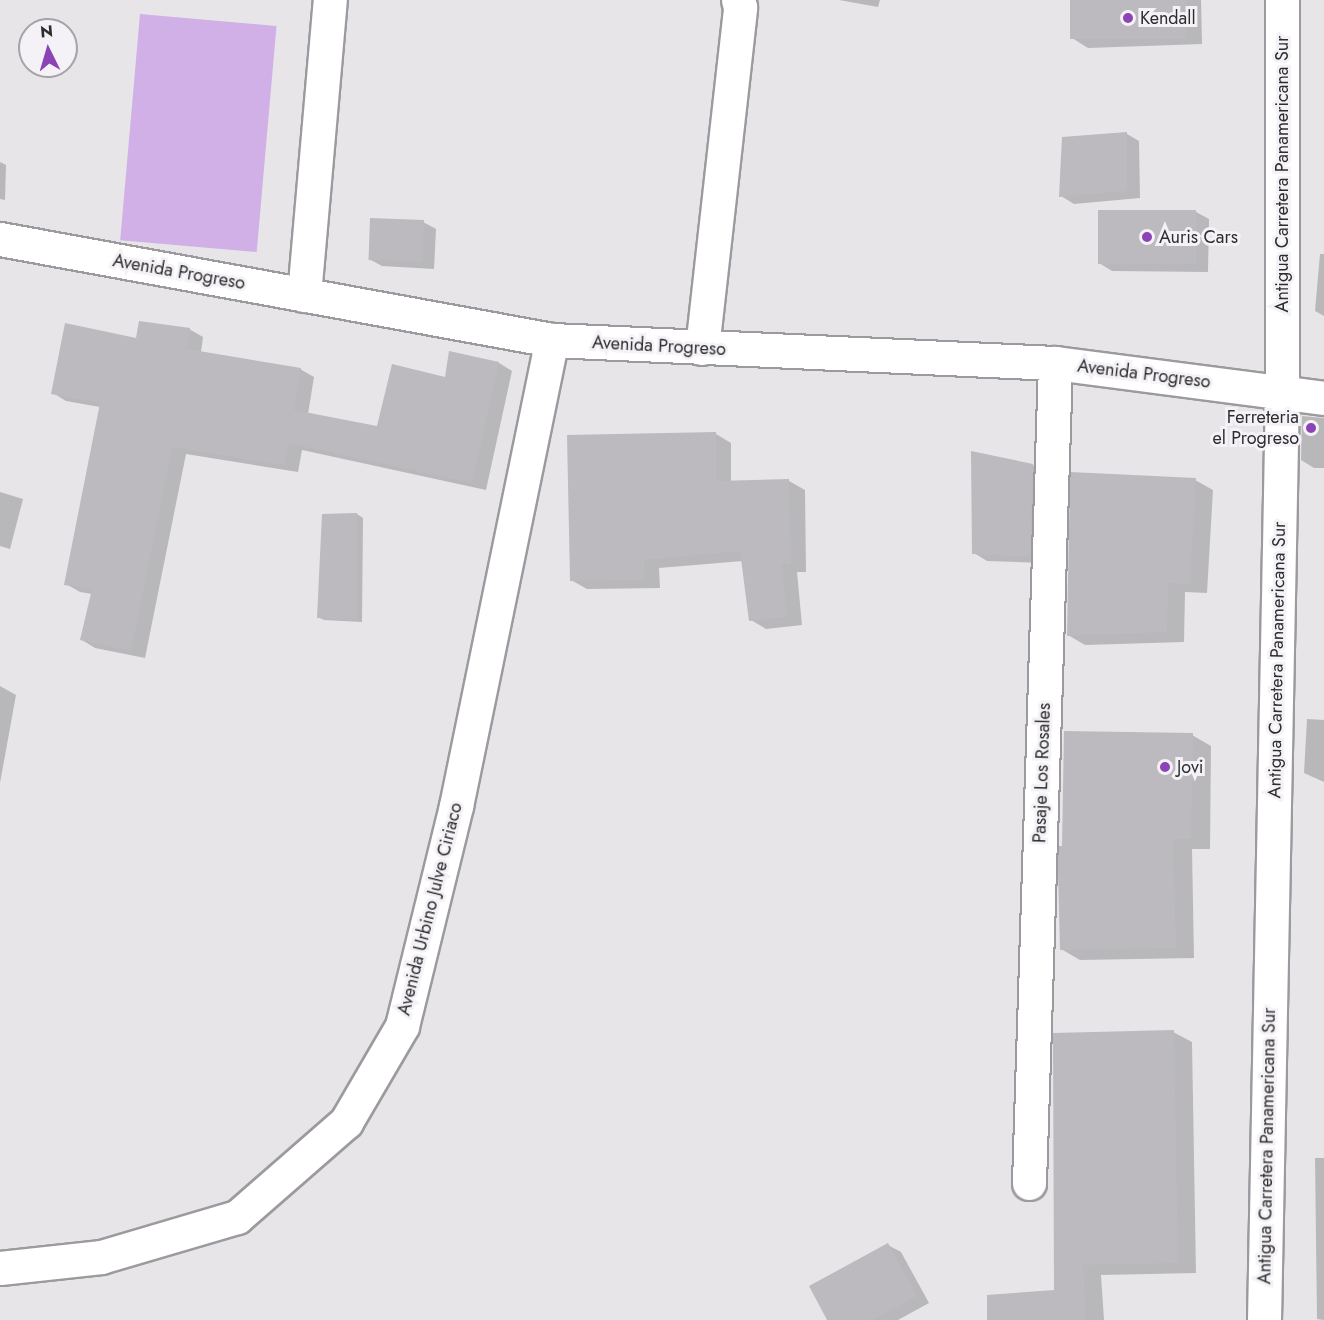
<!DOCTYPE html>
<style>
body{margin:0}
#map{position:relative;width:1324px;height:1320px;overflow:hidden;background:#e7e5e8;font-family:Jost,sans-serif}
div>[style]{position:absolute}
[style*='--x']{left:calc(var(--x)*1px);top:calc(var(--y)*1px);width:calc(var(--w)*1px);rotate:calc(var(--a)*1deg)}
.green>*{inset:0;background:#d0b0e6;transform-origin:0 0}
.shadow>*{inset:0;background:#0003}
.building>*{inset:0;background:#bcbabe;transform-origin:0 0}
.roads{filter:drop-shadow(2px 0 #9c9a9e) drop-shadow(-2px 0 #9c9a9e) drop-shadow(0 2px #9c9a9e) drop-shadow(0 -2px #9c9a9e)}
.minor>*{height:33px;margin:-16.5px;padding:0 16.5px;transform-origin:16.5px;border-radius:16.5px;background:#fff}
.trunk>*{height:33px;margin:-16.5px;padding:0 16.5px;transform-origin:16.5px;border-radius:16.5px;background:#fff}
.dots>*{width:16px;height:16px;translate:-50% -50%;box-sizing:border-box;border:3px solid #f4f2f6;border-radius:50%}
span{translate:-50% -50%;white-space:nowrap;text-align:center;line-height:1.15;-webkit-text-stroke:6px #f4f2f6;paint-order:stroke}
.poi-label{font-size:18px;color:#2e2d2e}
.left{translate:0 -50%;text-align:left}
.right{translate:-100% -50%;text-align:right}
.street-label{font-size:18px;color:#2e2d2e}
.north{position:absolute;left:18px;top:18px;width:60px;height:60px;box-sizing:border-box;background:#f4f2f6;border:2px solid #a5a3a6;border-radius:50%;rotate:355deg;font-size:16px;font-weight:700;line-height:24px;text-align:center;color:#2e2d2e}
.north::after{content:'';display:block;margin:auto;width:21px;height:27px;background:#8c43b6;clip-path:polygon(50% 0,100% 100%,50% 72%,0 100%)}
</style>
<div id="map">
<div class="green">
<i style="left:140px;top:14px;width:137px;height:227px;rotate:5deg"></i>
</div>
<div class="shadow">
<i style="clip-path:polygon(839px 0,880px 0,878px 7px)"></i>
<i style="clip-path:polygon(1071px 0,1201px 0,1202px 44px,1088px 48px,1072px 38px)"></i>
<i style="clip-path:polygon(1127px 134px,1139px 141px,1140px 198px,1074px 204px,1061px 196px)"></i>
<i style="clip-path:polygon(0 162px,6px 165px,5px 200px,0 199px)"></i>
<i style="clip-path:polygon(1196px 212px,1209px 219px,1208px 272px,1112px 271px,1099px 263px)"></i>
<i style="clip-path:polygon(423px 222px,436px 229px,434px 269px,382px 266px,369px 259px)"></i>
<i style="clip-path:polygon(1320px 254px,1324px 254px,1324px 316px,1315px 311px)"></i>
<i style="clip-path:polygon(189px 329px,203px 337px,201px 352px,300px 369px,314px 377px,308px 414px,378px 428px,446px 379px,499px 363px,512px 371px,486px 490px,302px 450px,298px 472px,186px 454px,145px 658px,95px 648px,82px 640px,92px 594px,80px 592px,66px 584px,100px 407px,66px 401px,53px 393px,137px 340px)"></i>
<i style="clip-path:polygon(1302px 416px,1324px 418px,1324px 468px,1314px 468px,1301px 460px)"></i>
<i style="clip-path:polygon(716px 434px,731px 443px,731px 482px,789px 481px,805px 490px,806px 572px,797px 572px,802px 625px,766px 629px,751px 620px,743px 561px,659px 568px,660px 588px,587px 589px,571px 580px)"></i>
<i style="clip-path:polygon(1033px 465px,1045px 473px,1043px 563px,987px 561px,974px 553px)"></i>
<i style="clip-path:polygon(1195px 480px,1213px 490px,1207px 593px,1185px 592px,1184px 642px,1085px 645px,1068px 635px)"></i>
<i style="clip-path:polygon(0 492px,23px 499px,10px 549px,0 546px)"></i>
<i style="clip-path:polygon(357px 514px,363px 518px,362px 622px,324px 620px,318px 617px,324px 516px)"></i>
<i style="clip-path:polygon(0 686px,16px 695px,0 783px)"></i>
<i style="clip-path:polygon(1307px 719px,1324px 720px,1324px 782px,1304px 773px)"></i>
<i style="clip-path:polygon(1192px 735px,1211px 746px,1210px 849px,1192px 849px,1194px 958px,1080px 960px,1061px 949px)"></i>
<i style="clip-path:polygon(1173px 1032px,1192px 1042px,1196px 1273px,1101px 1275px,1104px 1320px,1047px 1320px,1055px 1291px)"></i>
<i style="clip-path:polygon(1315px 1158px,1324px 1158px,1324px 1320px,1317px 1319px)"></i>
<i style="clip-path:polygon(888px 1245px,901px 1252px,929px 1303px,898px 1320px,829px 1320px)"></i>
</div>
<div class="building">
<i style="left:1070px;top:0;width:116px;height:39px"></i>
<i style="clip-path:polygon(1127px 132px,1127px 191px,1059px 197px,1062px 137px)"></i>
<i style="left:1098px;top:210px;width:98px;height:54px"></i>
<i style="left:370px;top:218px;width:54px;height:42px;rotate:2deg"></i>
<i style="clip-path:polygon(139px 321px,190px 328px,187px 349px,301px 368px,294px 410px,377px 426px,392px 364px,445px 377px,449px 351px,499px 362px,472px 483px,288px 443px,285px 465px,172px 447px,131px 651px,80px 640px,92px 589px,64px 585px,100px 403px,51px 394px,65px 323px,136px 338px)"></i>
<i style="clip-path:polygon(716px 432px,716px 481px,789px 479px,791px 564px,782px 564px,787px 617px,749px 621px,740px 551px,644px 560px,645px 580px,570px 581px,567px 435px)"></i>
<i style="clip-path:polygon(971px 451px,1033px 464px,1030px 557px,972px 554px)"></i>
<i style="clip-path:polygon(1070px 472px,1196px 478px,1190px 584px,1168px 583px,1167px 632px,1067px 636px)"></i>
<i style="clip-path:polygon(357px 513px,357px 620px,317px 618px,322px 514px)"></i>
<i style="clip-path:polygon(1064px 731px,1193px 733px,1191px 839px,1173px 839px,1176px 948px,1060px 950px,1058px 871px,1058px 846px,1062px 846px)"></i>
<i style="clip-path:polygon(1174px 1030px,1178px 1263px,1083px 1265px,1086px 1320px,987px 1320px,987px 1295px,1054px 1290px,1053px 1033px)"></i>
<i style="clip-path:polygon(888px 1243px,917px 1296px,872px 1320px,827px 1320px,809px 1286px)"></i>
</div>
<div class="roads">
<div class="minor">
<i style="--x:0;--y:239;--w:561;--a:10.37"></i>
<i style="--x:552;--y:340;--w:504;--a:2.62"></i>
<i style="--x:1055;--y:363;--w:271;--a:7.4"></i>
<i style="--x:304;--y:295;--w:296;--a:-85"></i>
<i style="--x:702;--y:348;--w:343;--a:-83.6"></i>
<i style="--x:740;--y:7;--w:7;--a:-106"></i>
<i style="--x:1029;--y:1183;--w:820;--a:-88.18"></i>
<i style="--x:0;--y:1268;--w:102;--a:-6.2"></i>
<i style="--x:101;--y:1257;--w:142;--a:-16.4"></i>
<i style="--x:237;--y:1217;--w:145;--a:-41.1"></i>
<i style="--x:346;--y:1122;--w:111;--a:-59.7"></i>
<i style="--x:402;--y:1026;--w:227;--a:-76.2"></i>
<i style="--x:456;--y:806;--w:476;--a:-78.4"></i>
</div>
<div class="trunk">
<i style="--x:1264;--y:1320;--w:927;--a:-88.89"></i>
<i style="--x:1282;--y:393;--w:393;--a:-90"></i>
</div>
</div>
<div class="dots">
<i style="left:1128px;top:18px;background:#8c43b6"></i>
<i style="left:1147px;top:237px;background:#8c43b6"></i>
<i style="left:1311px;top:428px;background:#8c43b6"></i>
<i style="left:1165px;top:767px;background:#8c43b6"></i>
</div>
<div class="poi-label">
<span class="left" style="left:1140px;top:18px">Kendall</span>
<span class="left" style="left:1159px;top:237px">Auris Cars</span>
<span class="right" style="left:1299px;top:428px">Ferreteria<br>el Progreso</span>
<span class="left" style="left:1177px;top:767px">Jovi</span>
</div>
<div class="street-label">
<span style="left:1282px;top:174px;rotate:-90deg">Antigua Carretera Panamericana Sur</span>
<span style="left:179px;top:272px;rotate:10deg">Avenida Progreso</span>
<span style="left:659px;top:346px;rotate:3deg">Avenida Progreso</span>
<span style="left:1144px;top:374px;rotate:7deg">Avenida Progreso</span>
<span style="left:1277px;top:660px;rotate:-89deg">Antigua Carretera Panamericana Sur</span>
<span style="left:1042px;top:773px;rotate:-88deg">Pasaje Los Rosales</span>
<span style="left:430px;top:909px;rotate:-76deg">Avenida Urbino Julve Ciriaco</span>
<span style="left:1267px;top:1146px;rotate:-89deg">Antigua Carretera Panamericana Sur</span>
</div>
<div class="north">N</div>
</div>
